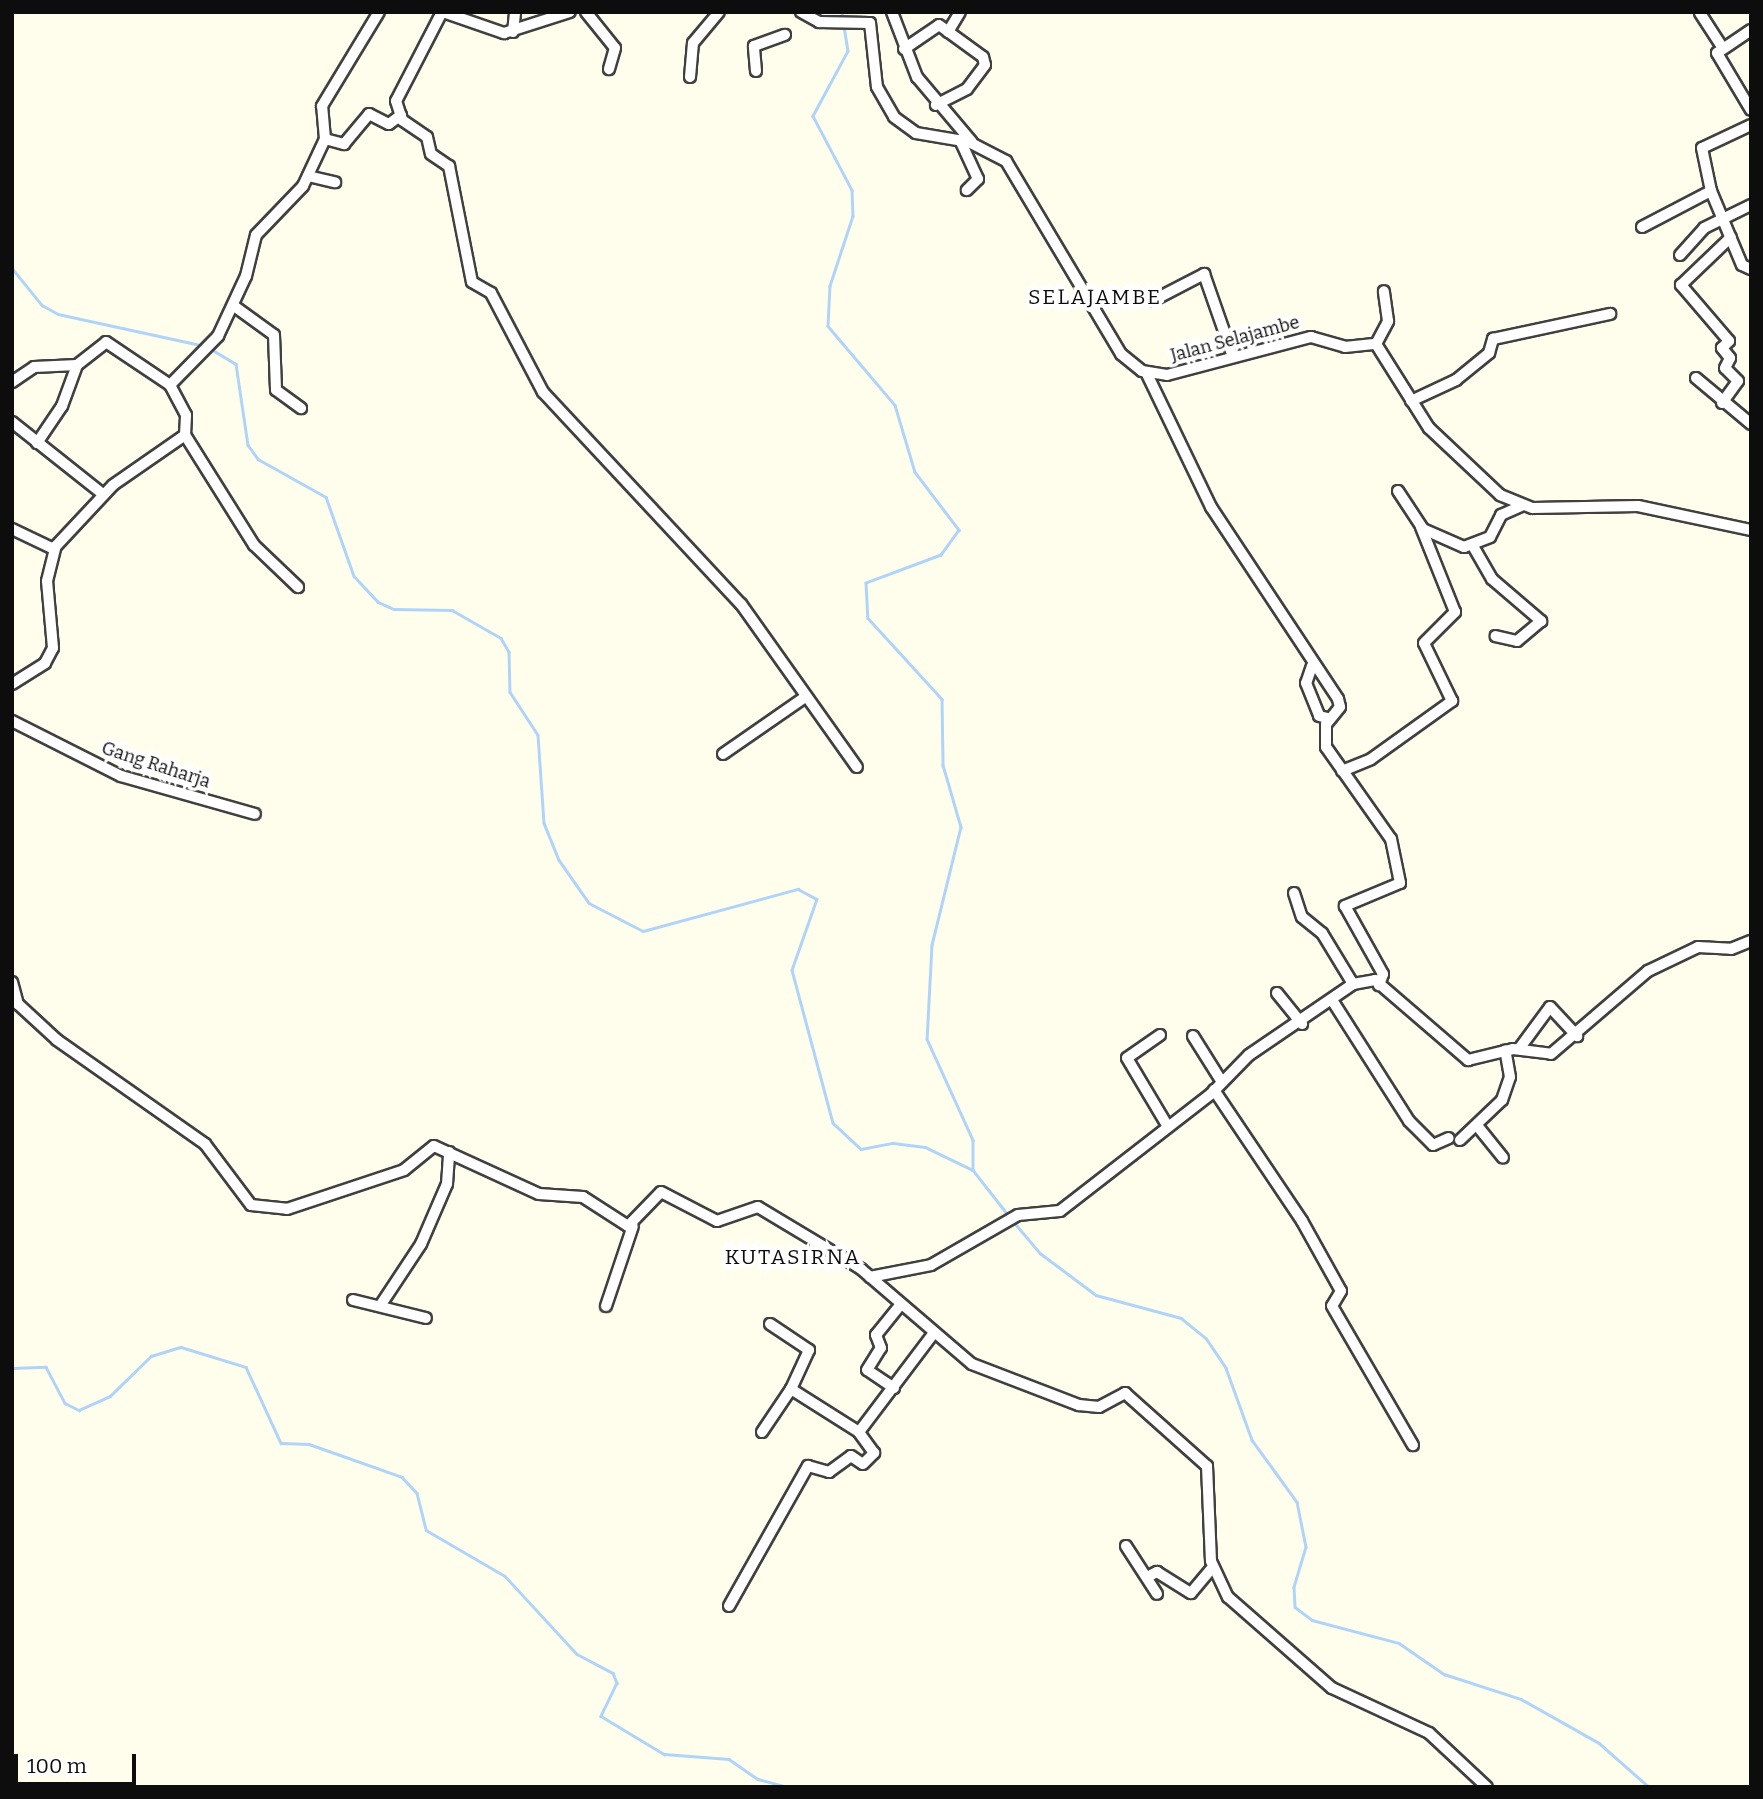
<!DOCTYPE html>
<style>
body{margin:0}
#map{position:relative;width:1763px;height:1799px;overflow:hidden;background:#fffeed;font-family:Bitter,serif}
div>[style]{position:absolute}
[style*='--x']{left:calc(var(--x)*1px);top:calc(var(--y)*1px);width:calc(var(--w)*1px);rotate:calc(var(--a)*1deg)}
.stream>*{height:2.5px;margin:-1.25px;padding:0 1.25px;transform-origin:1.25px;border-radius:1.25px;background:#b0d4f8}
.roads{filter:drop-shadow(2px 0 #404040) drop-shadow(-2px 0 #404040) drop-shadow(0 2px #404040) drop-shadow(0 -2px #404040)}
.minor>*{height:10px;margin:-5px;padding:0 5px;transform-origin:5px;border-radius:5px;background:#fff}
span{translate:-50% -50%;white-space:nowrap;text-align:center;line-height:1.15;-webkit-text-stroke:7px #fff;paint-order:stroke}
.street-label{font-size:18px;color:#0d0d0d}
.quarter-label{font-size:21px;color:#0d0d0d;letter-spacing:2px}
.frame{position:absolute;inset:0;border:14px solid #0d0d0d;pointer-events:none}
.scale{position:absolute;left:14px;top:1754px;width:122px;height:32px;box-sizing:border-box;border:4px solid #0d0d0d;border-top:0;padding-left:9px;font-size:21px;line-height:24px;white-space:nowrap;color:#0d0d0d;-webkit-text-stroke:5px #fff;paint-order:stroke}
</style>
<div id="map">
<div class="stream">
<i style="--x:842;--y:12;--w:7;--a:82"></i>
<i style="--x:844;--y:26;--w:25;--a:81"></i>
<i style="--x:848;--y:51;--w:74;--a:118.3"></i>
<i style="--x:813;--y:116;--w:84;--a:62.2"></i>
<i style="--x:852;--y:190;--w:26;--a:88"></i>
<i style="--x:853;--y:216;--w:74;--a:108.2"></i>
<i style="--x:830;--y:286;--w:40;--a:92.9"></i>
<i style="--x:828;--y:326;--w:104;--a:49.7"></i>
<i style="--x:895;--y:405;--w:70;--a:73.4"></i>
<i style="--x:915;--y:472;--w:73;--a:52.8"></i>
<i style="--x:959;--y:530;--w:31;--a:126"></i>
<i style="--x:941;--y:555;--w:80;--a:159.5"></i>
<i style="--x:866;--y:583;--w:35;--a:87"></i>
<i style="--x:868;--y:618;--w:110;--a:47.6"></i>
<i style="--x:942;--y:699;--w:66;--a:89.1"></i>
<i style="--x:943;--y:765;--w:65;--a:73.8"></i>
<i style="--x:961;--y:827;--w:122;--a:103.8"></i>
<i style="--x:932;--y:945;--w:94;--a:93"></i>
<i style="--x:927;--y:1039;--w:111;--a:65.5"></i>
<i style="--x:973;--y:1140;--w:30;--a:90"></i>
<i style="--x:12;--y:268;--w:48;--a:51"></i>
<i style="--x:42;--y:305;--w:18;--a:29"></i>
<i style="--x:58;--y:314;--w:150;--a:12.3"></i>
<i style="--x:211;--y:349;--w:29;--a:31"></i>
<i style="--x:236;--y:364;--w:82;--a:81.6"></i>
<i style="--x:248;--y:445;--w:17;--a:54"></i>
<i style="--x:258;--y:459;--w:78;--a:29.2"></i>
<i style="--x:326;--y:497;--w:84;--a:70.5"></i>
<i style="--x:354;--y:576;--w:35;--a:47"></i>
<i style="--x:378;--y:602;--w:17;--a:24"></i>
<i style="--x:394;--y:609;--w:58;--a:1"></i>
<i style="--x:452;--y:610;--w:56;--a:29.7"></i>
<i style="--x:501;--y:638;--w:16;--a:60"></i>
<i style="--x:509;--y:652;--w:40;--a:88.6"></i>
<i style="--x:510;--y:692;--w:51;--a:56.9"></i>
<i style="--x:538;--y:735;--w:88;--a:86.1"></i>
<i style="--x:544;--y:823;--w:40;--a:68"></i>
<i style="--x:559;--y:860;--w:52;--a:55.1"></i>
<i style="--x:589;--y:903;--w:61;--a:27.4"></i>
<i style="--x:643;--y:931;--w:161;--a:-15.2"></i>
<i style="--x:798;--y:889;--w:21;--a:28"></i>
<i style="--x:817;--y:899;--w:75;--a:109.4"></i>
<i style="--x:792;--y:970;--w:158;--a:75"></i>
<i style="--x:833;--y:1123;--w:38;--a:43"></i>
<i style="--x:861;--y:1149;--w:33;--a:-11"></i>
<i style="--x:893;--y:1143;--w:32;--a:7"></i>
<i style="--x:925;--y:1147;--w:53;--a:25.6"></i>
<i style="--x:973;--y:1170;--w:58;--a:52"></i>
<i style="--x:1013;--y:1221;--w:42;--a:49.8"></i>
<i style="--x:1040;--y:1253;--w:70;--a:36.9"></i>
<i style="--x:1096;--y:1295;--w:88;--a:15.1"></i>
<i style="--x:1181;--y:1318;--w:32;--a:39"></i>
<i style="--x:1206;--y:1338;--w:36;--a:56"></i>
<i style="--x:1226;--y:1368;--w:77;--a:70.1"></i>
<i style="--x:1252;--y:1440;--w:77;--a:54"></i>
<i style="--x:1297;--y:1502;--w:46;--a:78.7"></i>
<i style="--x:1306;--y:1547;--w:42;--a:106.7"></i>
<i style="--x:1294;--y:1587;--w:20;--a:87"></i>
<i style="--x:1295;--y:1607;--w:21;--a:37"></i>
<i style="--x:1312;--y:1620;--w:90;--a:14.8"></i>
<i style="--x:1399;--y:1643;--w:55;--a:34.6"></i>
<i style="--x:1444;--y:1674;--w:81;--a:18"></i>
<i style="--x:1521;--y:1699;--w:90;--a:29.4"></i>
<i style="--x:1599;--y:1743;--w:67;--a:41.3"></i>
<i style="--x:12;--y:1368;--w:34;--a:-2"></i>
<i style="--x:46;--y:1367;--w:41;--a:62.2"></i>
<i style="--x:65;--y:1403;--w:16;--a:27"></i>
<i style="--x:79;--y:1410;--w:34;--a:-24"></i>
<i style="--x:110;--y:1396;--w:57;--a:-44.3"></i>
<i style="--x:151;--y:1356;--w:31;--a:-17"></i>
<i style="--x:181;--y:1347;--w:68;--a:17.1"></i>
<i style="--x:246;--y:1367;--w:84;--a:65.3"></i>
<i style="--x:281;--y:1443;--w:28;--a:2"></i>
<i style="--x:309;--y:1444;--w:99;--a:19.5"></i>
<i style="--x:402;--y:1477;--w:22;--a:47"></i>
<i style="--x:417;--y:1493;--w:38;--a:76"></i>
<i style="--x:426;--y:1530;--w:91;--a:30.2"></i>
<i style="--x:505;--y:1576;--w:106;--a:47.3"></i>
<i style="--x:577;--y:1654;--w:41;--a:27.8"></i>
<i style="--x:613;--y:1673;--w:11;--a:68"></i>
<i style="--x:617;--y:1683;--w:37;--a:116"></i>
<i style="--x:601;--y:1716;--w:74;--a:31.1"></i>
<i style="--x:664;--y:1754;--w:65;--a:4.4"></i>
<i style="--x:729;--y:1759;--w:35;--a:35"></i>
<i style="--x:758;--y:1779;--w:30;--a:15"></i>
</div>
<div class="roads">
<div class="minor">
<i style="--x:442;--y:12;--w:100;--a:117.3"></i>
<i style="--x:396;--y:101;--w:20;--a:72"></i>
<i style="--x:402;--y:120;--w:30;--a:34"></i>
<i style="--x:427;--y:137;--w:17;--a:77"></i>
<i style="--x:431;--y:154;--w:22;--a:34"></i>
<i style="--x:449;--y:166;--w:118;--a:78.8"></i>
<i style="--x:472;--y:282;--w:22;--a:30"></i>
<i style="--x:491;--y:293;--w:112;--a:62.3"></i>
<i style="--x:543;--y:392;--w:290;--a:47"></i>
<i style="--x:741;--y:604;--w:200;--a:54.6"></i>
<i style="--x:443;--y:12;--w:65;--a:19"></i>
<i style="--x:504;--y:33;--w:69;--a:-17.7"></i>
<i style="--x:586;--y:12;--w:46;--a:51.1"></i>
<i style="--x:615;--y:48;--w:22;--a:106"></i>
<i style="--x:801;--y:12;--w:21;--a:29"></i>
<i style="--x:819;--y:22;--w:51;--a:1.1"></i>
<i style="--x:870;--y:23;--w:64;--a:83.8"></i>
<i style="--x:877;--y:87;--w:34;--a:60"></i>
<i style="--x:894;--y:117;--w:27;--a:36"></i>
<i style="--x:916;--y:133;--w:54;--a:9.6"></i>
<i style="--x:969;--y:142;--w:42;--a:27.2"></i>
<i style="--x:1006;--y:161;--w:225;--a:59.2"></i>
<i style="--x:1121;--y:354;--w:27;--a:39"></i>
<i style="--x:1142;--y:371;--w:25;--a:9"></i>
<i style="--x:1167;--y:375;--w:149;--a:-14.8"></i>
<i style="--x:1311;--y:337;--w:35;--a:16"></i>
<i style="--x:1345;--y:347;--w:31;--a:-6"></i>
<i style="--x:1376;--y:344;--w:99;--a:57.8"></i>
<i style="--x:1429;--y:428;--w:98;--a:43.3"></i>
<i style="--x:1500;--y:495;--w:35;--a:22"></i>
<i style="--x:1533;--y:508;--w:105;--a:-1.1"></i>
<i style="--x:1638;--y:506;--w:116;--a:12"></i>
<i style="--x:892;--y:12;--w:70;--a:69"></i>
<i style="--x:917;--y:77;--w:85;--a:49.8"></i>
<i style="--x:1700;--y:13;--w:38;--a:57"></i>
<i style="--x:1751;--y:30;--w:41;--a:145.9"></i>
<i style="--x:1717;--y:53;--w:66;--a:59.2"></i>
<i style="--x:513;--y:32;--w:20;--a:-84"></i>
<i style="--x:948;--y:32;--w:23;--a:-59"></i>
<i style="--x:904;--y:49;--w:42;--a:-34.4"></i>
<i style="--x:939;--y:25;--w:54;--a:36"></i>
<i style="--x:983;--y:57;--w:8;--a:76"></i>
<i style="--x:985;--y:65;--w:30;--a:127"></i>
<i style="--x:967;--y:89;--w:35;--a:153"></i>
<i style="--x:756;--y:71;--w:25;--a:-95"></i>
<i style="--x:754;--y:46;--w:33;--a:-20"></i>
<i style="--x:690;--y:77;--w:34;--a:-85"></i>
<i style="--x:693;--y:43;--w:40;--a:-50"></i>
<i style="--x:1751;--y:125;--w:54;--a:154.9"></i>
<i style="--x:1702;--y:148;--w:44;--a:78.2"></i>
<i style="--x:1711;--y:191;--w:80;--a:67.3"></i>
<i style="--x:1742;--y:265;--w:10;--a:24"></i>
<i style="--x:325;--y:139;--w:20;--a:15"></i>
<i style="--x:344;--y:144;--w:39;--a:-50"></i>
<i style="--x:369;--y:114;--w:22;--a:27"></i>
<i style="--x:389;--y:124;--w:15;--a:-37"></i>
<i style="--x:960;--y:140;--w:43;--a:65.2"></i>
<i style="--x:978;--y:179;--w:16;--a:135"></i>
<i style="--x:308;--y:176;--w:28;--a:13"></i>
<i style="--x:1642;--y:227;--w:78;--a:-27.6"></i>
<i style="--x:1680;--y:255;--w:36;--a:-48"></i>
<i style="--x:1704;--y:228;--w:52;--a:-26.1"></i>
<i style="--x:1152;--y:301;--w:59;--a:-27.4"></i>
<i style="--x:1204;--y:274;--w:88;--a:70.7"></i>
<i style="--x:234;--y:306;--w:49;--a:35.9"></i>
<i style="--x:274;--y:335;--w:55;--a:87.9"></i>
<i style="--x:276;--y:390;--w:31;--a:36"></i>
<i style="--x:1376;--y:344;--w:26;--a:-62"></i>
<i style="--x:1388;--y:321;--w:30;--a:-98"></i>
<i style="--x:1147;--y:374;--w:148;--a:64.3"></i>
<i style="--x:1211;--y:507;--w:230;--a:56.5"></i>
<i style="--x:1338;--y:699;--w:8;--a:76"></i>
<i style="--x:1340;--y:707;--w:22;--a:129"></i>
<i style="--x:1326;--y:724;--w:23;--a:90"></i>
<i style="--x:1326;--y:747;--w:113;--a:54.8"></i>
<i style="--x:1391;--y:839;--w:45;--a:78.4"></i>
<i style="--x:1400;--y:883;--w:60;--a:157.3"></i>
<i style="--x:1345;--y:906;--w:78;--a:60.8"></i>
<i style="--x:1383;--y:974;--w:12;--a:110"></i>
<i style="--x:1696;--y:378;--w:72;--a:39.9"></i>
<i style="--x:12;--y:382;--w:27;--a:-34"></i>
<i style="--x:34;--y:367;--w:43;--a:-2.7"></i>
<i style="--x:77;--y:365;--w:37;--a:-38"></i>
<i style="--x:106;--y:342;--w:77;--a:33.9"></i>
<i style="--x:1411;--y:401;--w:50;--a:-25"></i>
<i style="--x:1456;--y:380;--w:43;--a:-39.3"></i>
<i style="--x:1489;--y:353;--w:15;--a:-74"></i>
<i style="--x:1493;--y:339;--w:120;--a:-12.1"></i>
<i style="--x:1722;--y:403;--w:27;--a:-54"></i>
<i style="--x:1738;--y:381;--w:18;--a:-135"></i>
<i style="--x:1725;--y:368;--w:11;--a:-63"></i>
<i style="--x:1730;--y:358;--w:13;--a:-129"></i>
<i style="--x:1722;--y:348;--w:10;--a:-45"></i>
<i style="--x:1729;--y:341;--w:74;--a:-130.6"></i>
<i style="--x:1681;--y:285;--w:69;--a:-43.8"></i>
<i style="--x:12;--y:422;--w:116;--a:38.4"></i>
<i style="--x:185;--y:435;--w:130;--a:57.9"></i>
<i style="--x:254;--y:545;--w:61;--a:43.7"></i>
<i style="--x:37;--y:443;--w:45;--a:-56"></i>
<i style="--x:62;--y:406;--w:44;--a:-69.9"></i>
<i style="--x:1398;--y:491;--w:45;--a:56.7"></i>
<i style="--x:1423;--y:529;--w:45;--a:23.7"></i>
<i style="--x:1464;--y:547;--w:28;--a:-21"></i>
<i style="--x:1490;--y:537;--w:25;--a:-63"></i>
<i style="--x:1501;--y:515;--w:24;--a:-24"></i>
<i style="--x:12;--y:529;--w:47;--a:25.5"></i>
<i style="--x:1473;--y:546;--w:38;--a:60"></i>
<i style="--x:1492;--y:579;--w:65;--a:40.6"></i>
<i style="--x:1541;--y:621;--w:31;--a:140"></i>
<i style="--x:1517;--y:641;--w:22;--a:-167"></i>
<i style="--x:1312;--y:666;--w:18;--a:109"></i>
<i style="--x:1306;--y:683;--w:35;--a:68"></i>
<i style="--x:1319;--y:716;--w:8;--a:14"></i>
<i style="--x:12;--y:684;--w:39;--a:-32"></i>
<i style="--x:45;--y:663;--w:17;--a:-62"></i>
<i style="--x:53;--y:648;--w:67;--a:-95.1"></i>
<i style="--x:47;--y:581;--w:36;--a:-76"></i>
<i style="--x:56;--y:546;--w:83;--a:-46.9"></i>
<i style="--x:113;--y:485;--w:88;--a:-34.8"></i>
<i style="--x:185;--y:435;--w:20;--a:-87"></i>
<i style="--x:186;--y:415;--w:34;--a:-118"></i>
<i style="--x:170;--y:385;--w:69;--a:-45.6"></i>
<i style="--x:218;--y:336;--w:66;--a:-65"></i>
<i style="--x:246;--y:276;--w:42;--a:-76.3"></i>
<i style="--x:256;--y:235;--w:68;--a:-46.2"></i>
<i style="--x:303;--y:186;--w:52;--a:-64.9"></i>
<i style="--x:325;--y:139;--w:33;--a:-95"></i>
<i style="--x:322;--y:106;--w:110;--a:-58.8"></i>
<i style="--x:12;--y:721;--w:122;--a:26.8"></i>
<i style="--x:121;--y:776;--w:139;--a:15.8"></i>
<i style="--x:723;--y:754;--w:98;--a:-34.7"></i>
<i style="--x:1342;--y:771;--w:31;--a:-22"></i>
<i style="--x:1371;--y:759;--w:100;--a:-35.6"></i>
<i style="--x:1452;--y:701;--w:64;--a:-115.8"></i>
<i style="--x:1424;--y:643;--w:44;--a:-45"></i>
<i style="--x:1455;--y:612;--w:92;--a:-111.8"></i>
<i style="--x:1294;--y:893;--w:25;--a:72"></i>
<i style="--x:1302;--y:917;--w:26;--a:39"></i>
<i style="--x:1322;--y:933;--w:60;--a:58.7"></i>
<i style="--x:12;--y:982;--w:23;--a:75"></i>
<i style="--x:18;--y:1004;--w:53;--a:42.7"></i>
<i style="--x:57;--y:1040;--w:181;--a:35.1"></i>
<i style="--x:205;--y:1144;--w:76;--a:53"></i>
<i style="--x:251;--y:1205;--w:36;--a:6"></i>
<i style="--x:287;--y:1209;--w:123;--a:-18.4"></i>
<i style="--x:404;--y:1170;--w:38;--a:-39"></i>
<i style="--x:434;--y:1146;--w:115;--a:24.6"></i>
<i style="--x:539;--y:1194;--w:44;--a:3.9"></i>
<i style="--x:583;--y:1197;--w:54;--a:32.8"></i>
<i style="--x:628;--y:1226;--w:47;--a:-45.9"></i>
<i style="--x:661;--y:1192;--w:63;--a:27.4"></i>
<i style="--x:717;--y:1221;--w:43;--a:-18.9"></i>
<i style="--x:758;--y:1207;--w:120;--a:31"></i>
<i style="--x:861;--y:1269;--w:146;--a:40.6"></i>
<i style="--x:972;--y:1364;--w:115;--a:21"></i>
<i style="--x:1079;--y:1405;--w:20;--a:6"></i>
<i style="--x:1099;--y:1407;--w:30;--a:-28"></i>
<i style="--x:1125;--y:1393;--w:110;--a:41.7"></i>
<i style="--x:1207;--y:1466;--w:95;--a:87.6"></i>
<i style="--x:1211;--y:1561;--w:40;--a:65"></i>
<i style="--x:1228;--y:1597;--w:138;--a:41.2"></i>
<i style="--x:1332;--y:1688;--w:107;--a:24.9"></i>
<i style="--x:1429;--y:1733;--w:79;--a:43"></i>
<i style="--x:1277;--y:993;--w:40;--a:51"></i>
<i style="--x:1332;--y:1000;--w:143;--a:57.5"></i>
<i style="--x:1409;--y:1121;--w:34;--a:45"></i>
<i style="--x:1433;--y:1145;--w:17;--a:-24"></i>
<i style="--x:1160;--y:1035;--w:40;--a:145.1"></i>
<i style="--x:1127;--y:1058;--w:78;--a:59.2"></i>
<i style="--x:1193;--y:1036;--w:51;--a:57.9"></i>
<i style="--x:1519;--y:1049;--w:52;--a:-53.6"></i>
<i style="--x:1550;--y:1007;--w:40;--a:47"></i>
<i style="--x:1214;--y:1090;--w:158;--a:56.1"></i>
<i style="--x:1302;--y:1221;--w:80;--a:60.9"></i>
<i style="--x:1341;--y:1291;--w:17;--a:121"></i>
<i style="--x:1332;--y:1306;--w:161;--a:59.8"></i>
<i style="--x:1479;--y:1128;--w:38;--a:51"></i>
<i style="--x:1460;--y:1140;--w:58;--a:-43.6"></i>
<i style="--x:1502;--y:1100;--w:24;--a:-71"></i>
<i style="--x:1510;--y:1077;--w:27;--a:-100"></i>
<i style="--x:870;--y:1277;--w:62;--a:-11.1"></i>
<i style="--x:931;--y:1265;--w:100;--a:-29.9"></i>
<i style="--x:1018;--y:1215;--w:42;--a:-5.4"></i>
<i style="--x:1060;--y:1211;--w:191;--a:-37.8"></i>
<i style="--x:1211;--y:1094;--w:54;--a:-45.7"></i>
<i style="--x:1249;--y:1055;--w:126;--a:-34.3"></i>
<i style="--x:1353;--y:984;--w:22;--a:-10"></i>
<i style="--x:1375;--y:980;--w:123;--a:40.7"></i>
<i style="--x:1468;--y:1060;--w:46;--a:-13.7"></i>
<i style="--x:1513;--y:1049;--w:38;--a:7"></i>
<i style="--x:1551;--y:1054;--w:128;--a:-40.6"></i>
<i style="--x:1648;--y:971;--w:55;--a:-25.6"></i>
<i style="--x:1698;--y:947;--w:33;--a:3"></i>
<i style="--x:1731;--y:949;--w:22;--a:-22"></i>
<i style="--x:353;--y:1300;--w:75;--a:13.9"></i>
<i style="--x:380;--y:1306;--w:74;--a:-56.5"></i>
<i style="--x:421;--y:1244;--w:65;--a:-66.6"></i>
<i style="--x:447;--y:1184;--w:32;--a:-86"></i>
<i style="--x:606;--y:1306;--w:84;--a:-71.4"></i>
<i style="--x:770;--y:1324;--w:47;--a:33.7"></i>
<i style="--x:809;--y:1350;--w:43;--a:114.8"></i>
<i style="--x:791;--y:1389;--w:80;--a:32.3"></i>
<i style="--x:859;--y:1432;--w:124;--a:-52.9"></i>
<i style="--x:894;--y:1388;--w:32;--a:-146"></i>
<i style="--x:867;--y:1370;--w:26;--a:-58"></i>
<i style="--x:881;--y:1348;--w:14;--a:-111"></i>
<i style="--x:876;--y:1335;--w:38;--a:-51"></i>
<i style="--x:762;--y:1432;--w:52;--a:-56"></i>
<i style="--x:1126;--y:1546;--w:57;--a:57.1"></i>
<i style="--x:1151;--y:1575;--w:7;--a:-27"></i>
<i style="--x:1157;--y:1572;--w:40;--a:32"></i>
<i style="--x:1191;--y:1593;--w:33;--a:-50"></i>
<i style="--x:729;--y:1606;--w:161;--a:-60.6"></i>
<i style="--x:808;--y:1466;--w:22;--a:16"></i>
<i style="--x:829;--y:1472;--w:27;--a:-36"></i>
<i style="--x:851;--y:1456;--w:14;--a:34"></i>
<i style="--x:863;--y:1464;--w:16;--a:-45"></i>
<i style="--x:874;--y:1453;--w:26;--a:-126"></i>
</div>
</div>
<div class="street-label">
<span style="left:1235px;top:339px;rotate:-15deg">Jalan Selajambe</span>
<span style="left:156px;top:765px;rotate:18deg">Gang Raharja</span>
</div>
<div class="quarter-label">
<span style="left:1095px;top:297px">SELAJAMBE</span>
<span style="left:793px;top:1257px">KUTASIRNA</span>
</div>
<div class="frame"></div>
<div class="scale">100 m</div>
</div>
